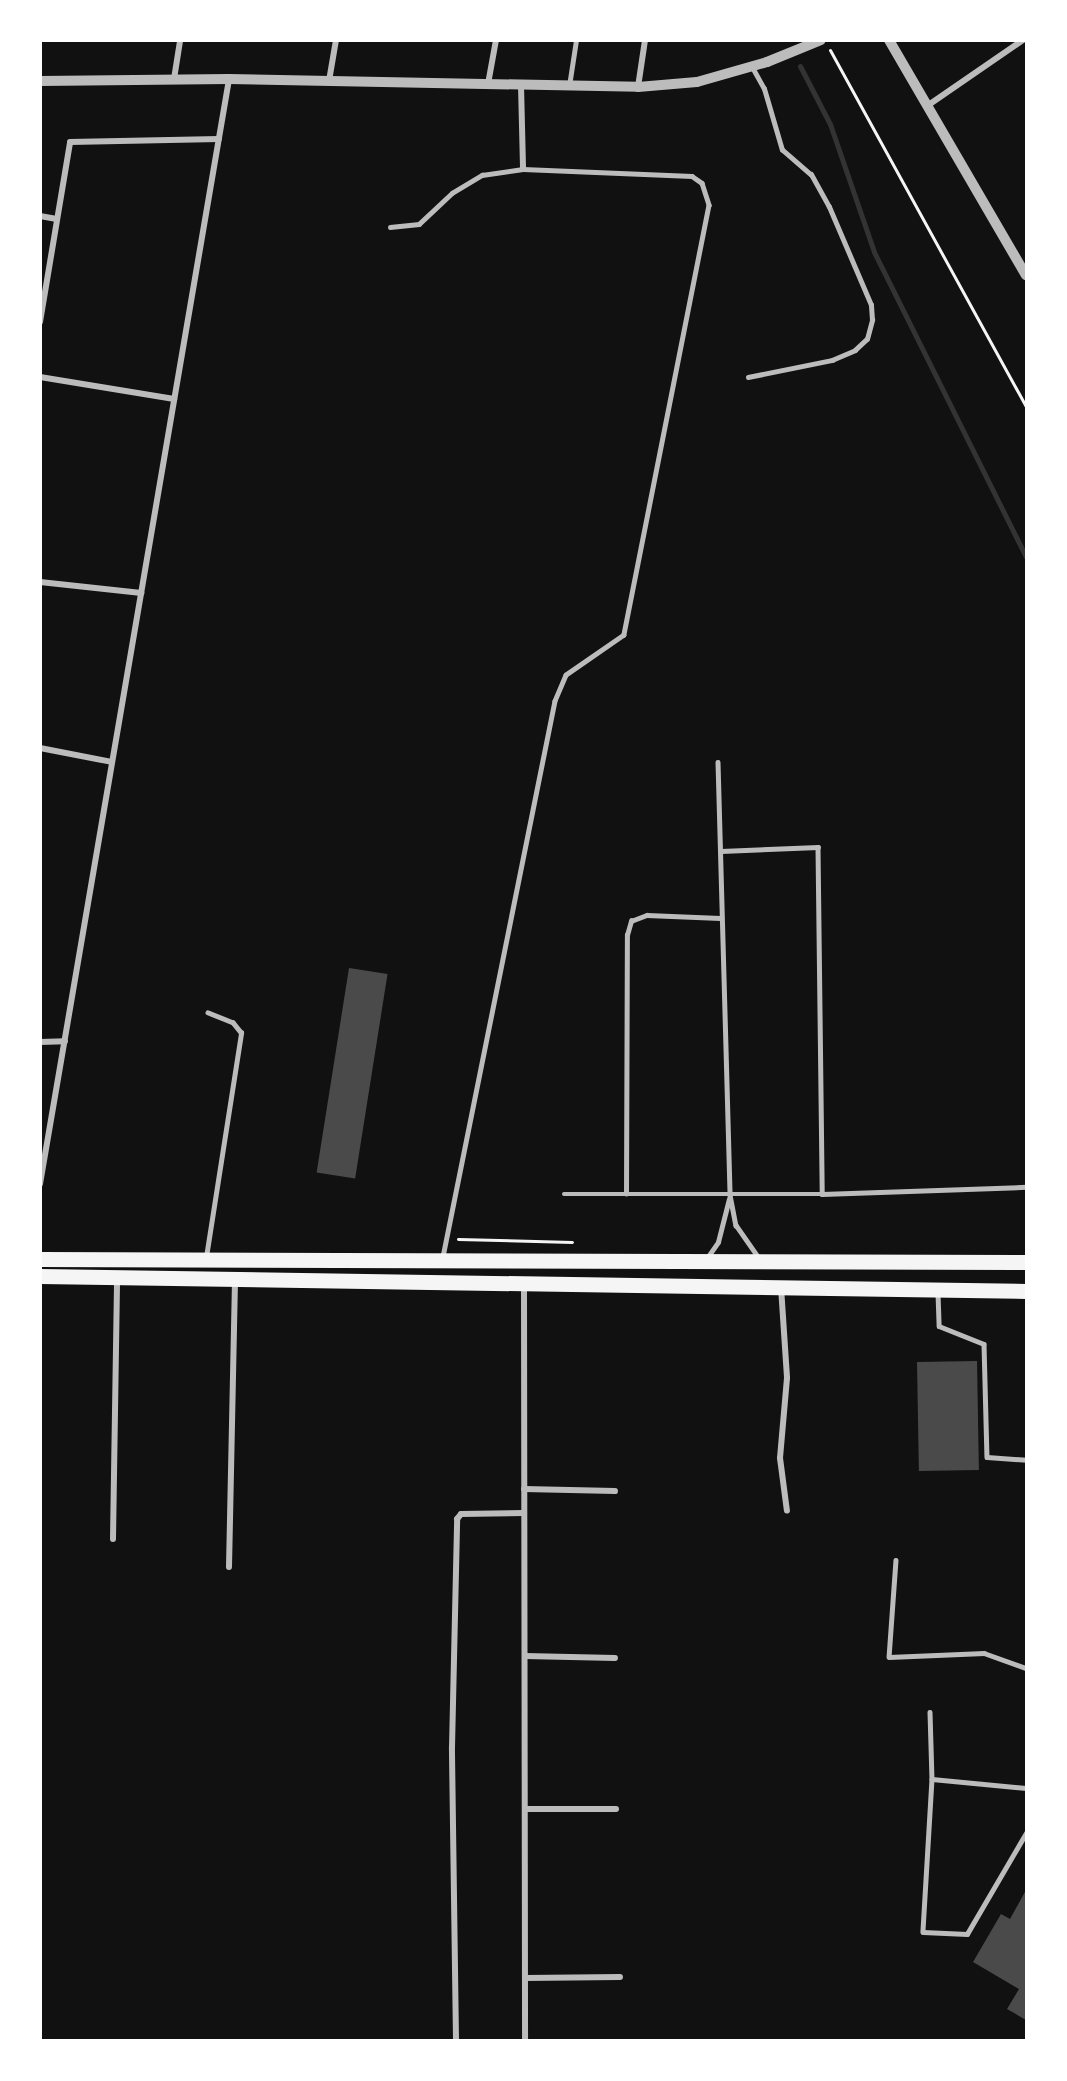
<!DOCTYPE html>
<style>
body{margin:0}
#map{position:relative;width:1067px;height:2081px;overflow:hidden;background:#111;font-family:"DM Sans",sans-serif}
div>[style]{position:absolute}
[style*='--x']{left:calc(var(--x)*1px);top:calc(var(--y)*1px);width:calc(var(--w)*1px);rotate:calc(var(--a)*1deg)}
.stream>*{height:5px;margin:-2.5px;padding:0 2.5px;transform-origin:2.5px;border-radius:2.5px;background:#333}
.building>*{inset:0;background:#4a4a4a;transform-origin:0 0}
.path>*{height:3px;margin:-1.5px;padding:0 1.5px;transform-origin:1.5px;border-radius:1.5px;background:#f5f5f5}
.service>*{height:4.5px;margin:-2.25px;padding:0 2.25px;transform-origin:2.25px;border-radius:2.25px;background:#bcbcbc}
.minor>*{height:6px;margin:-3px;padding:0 3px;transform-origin:3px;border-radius:3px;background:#bcbcbc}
.tertiary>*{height:10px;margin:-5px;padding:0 5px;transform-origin:5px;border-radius:5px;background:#bcbcbc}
.primary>*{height:15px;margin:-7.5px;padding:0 7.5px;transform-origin:7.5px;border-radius:7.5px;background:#f5f5f5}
span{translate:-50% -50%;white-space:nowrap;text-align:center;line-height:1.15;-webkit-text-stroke:4.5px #fff;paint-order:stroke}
.frame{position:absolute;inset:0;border:42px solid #fff;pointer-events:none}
</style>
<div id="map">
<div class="stream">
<i style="--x:800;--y:66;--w:65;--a:62.7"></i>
<i style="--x:830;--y:124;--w:135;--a:71"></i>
<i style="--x:874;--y:252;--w:341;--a:63.5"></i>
</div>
<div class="building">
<i style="left:349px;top:968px;width:39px;height:207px;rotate:9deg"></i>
<i style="left:977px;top:1361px;width:109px;height:60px;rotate:89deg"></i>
<i style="clip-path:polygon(1026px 1890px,1026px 2020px,1007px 2009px,1019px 1989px,973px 1962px,1001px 1914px,1010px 1919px)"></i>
</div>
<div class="path">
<i style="--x:830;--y:50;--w:406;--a:61.2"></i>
<i style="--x:458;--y:1239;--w:114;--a:1.5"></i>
</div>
<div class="service">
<i style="--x:569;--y:86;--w:47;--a:-81.3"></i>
<i style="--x:390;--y:227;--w:29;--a:-6"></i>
<i style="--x:419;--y:224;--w:45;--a:-43.2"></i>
<i style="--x:452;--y:193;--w:35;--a:-31"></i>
<i style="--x:482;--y:175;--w:41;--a:-8.3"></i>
<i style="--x:523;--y:169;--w:169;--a:2.4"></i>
<i style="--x:692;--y:176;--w:12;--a:35"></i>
<i style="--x:702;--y:183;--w:23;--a:72"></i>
<i style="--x:709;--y:205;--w:438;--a:101.2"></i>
<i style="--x:624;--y:635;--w:70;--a:145.4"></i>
<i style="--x:566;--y:675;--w:28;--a:113"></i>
<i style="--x:555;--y:701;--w:567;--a:101.39"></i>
<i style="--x:748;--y:377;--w:86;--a:-11.4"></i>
<i style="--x:832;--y:360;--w:25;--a:-23"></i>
<i style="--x:855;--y:350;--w:16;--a:-43"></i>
<i style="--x:867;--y:339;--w:20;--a:-75"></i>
<i style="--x:872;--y:320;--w:15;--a:-94"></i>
<i style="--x:871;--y:305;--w:107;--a:-113.2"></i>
<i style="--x:829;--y:207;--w:37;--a:-119"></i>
<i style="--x:811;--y:175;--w:38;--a:-139"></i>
<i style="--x:782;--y:150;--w:64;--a:-106.4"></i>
<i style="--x:764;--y:89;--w:25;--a:-119"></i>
<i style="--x:718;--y:762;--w:433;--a:88.4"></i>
<i style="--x:730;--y:1195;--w:31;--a:79"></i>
<i style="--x:736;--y:1225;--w:40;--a:55.1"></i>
<i style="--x:721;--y:851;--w:97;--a:-2.4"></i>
<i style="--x:818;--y:847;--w:347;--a:89.3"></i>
<i style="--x:564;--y:1194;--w:258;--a:0"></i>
<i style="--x:822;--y:1194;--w:204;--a:-2"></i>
<i style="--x:626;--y:1194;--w:259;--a:-89.8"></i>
<i style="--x:627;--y:935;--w:15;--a:-74"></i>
<i style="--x:631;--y:921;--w:17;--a:-21"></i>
<i style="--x:647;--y:915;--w:73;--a:2.4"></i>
<i style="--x:206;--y:1257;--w:227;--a:-81.1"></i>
<i style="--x:241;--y:1033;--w:13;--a:-129"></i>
<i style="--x:233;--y:1023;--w:27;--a:-158"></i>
<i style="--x:707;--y:1258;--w:19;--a:-55"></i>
<i style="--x:718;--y:1242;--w:44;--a:-75.7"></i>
<i style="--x:938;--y:1293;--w:33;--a:88"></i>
<i style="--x:939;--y:1326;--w:48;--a:21.8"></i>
<i style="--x:984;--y:1344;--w:113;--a:88.5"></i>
<i style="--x:987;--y:1457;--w:39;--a:4"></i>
<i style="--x:896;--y:1560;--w:97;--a:94.1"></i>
<i style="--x:889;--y:1657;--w:95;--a:-2.4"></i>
<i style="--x:984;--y:1653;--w:45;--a:19.7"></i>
<i style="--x:930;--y:1712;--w:67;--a:88.3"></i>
<i style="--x:932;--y:1779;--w:153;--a:93.4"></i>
<i style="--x:923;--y:1932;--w:44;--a:2.6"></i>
<i style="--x:967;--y:1934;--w:117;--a:-59.7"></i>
<i style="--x:932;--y:1779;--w:94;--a:5.5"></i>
</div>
<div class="minor">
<i style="--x:174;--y:79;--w:39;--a:-81"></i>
<i style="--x:329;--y:81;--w:42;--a:-80.3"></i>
<i style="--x:488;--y:84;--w:45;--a:-79.7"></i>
<i style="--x:521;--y:85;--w:84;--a:88.6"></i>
<i style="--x:638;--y:87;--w:48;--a:-81.5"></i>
<i style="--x:927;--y:106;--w:116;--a:-34.5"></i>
<i style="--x:40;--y:216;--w:17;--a:10"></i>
<i style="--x:40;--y:322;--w:182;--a:-80.5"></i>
<i style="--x:70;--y:142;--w:149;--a:-1.2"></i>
<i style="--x:40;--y:377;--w:136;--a:9.3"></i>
<i style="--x:40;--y:582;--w:102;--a:6.2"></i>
<i style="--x:40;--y:748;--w:73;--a:11"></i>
<i style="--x:40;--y:1042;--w:25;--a:-2"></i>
<i style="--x:40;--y:1184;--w:1121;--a:-80.29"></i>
<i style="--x:524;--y:1285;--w:755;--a:89.92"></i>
<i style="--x:781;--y:1287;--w:91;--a:86.2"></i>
<i style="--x:787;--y:1378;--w:80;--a:95"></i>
<i style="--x:780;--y:1458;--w:53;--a:82.5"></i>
<i style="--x:524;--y:1489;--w:91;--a:1.3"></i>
<i style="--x:113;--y:1539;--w:260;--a:-89.1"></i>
<i style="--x:229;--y:1567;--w:288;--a:-88.8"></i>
<i style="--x:525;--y:1656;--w:90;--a:1.3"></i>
<i style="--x:525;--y:1809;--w:91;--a:0"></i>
<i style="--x:525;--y:1978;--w:95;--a:-0.6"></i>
<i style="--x:456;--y:2040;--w:293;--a:-90.8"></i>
<i style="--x:452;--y:1747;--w:228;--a:-88.7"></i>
<i style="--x:457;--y:1519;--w:6;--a:-51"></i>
<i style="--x:461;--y:1514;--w:63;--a:-0.9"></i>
</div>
<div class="tertiary">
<i style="--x:889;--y:40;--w:272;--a:59.8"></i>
<i style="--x:40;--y:81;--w:189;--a:-0.6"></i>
<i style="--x:229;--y:79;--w:409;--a:1.1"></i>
<i style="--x:638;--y:87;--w:59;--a:-4.8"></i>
<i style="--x:697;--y:82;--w:73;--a:-15.9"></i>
<i style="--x:767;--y:62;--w:58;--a:-22.2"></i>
</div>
<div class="primary">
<i style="--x:40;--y:1259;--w:986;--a:0.17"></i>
<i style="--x:40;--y:1276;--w:986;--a:0.87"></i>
</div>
<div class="frame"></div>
</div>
